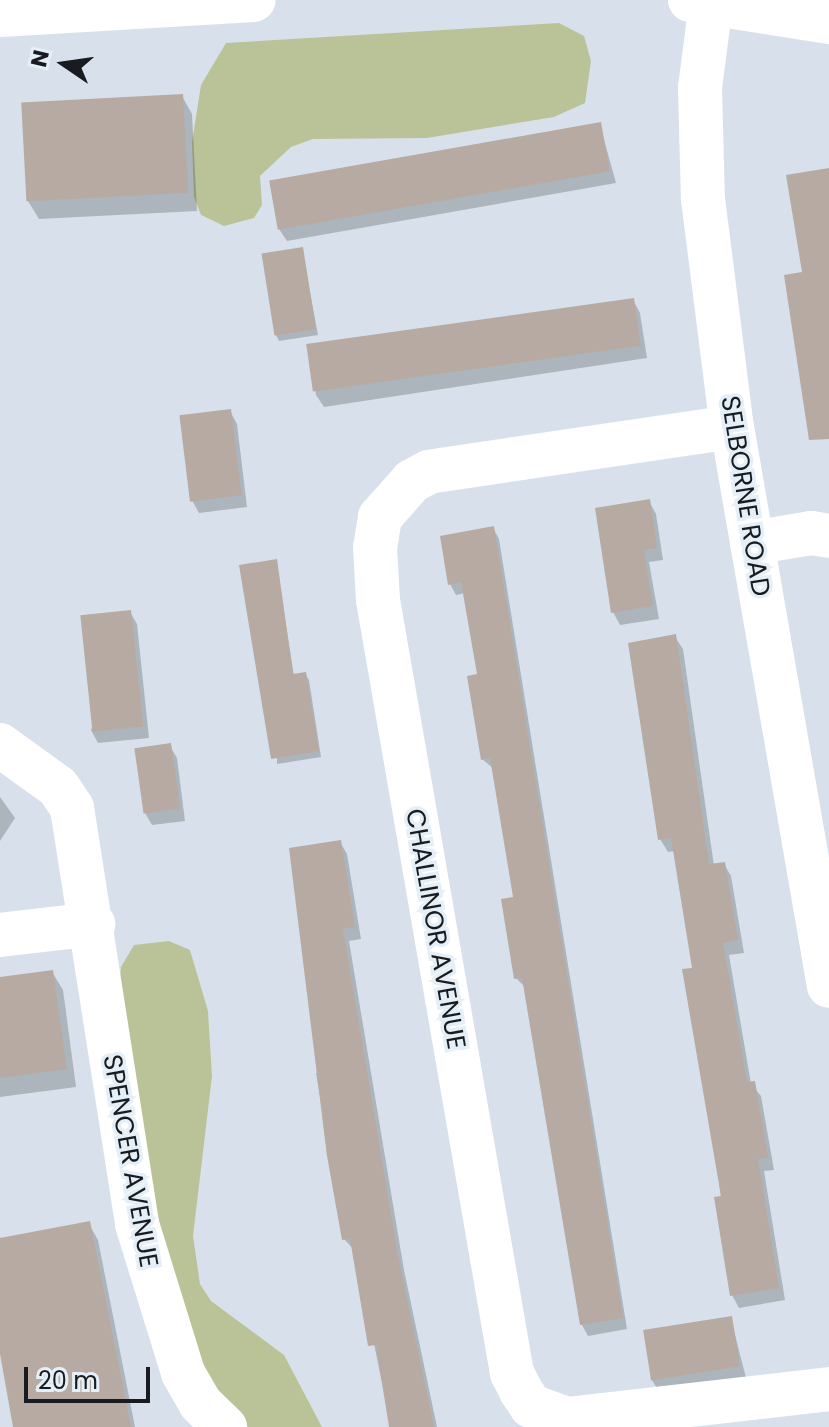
<!DOCTYPE html>
<style>
body{margin:0}
#map{position:relative;width:829px;height:1427px;overflow:hidden;background:#d8e1eb;font-family:Poppins,sans-serif}
div>[style]{position:absolute}
[style*='--x']{left:calc(var(--x)*1px);top:calc(var(--y)*1px);width:calc(var(--w)*1px);rotate:calc(var(--a)*1deg)}
.green>*{inset:0;background:#bac398}
.shadow>*{inset:0;background:#0003}
.building>*{inset:0;background:#b6aaa3;transform-origin:0 0}
.minor>*{height:44px;margin:-22px;padding:0 22px;transform-origin:22px;border-radius:22px;background:#fff}
.highway>*{height:44px;margin:-22px;padding:0 22px;transform-origin:22px;border-radius:22px;background:#fff}
span{translate:-50% -50%;white-space:nowrap;text-align:center;line-height:1.15;-webkit-text-stroke:7px #e5eff8;paint-order:stroke}
.street-label{font-size:26px;color:#181b1f}
.north{position:absolute;left:24px;top:24px;width:80px;height:80px;-webkit-text-stroke:6px #e5eff8;paint-order:stroke;rotate:283deg;font-size:22px;font-weight:700;line-height:32px;text-align:center;color:#181b1f}
.north::after{content:'';display:block;margin:auto;width:28px;height:36px;background:#181b1f;clip-path:polygon(50% 0,100% 100%,50% 72%,0 100%)}
.scale{position:absolute;left:24px;top:1367px;width:126px;height:36px;box-sizing:border-box;border:4px solid #181b1f;border-top:0;padding-left:10px;font-size:24px;line-height:28px;white-space:nowrap;color:#181b1f;-webkit-text-stroke:6px #e5eff8;paint-order:stroke}
</style>
<div id="map">
<div class="green">
<i style="clip-path:polygon(559px 23px,584px 36px,591px 61px,585px 103px,554px 117px,427px 138px,313px 139px,291px 147px,260px 176px,262px 205px,254px 218px,224px 226px,201px 215px,194px 197px,192px 142px,201px 85px,226px 43px)"></i>
<i style="clip-path:polygon(169px 941px,190px 950px,208px 1011px,212px 1076px,193px 1236px,200px 1284px,211px 1301px,284px 1355px,322px 1427px,248px 1427px,197px 1379px,164px 1276px,119px 991px,121px 967px,134px 945px)"></i>
</div>
<div class="shadow">
<i style="clip-path:polygon(182px 96px,192px 114px,197px 211px,39px 219px,28px 201px)"></i>
<i style="clip-path:polygon(600px 125px,616px 183px,287px 241px,279px 229px,271px 183px)"></i>
<i style="clip-path:polygon(302px 249px,318px 335px,279px 341px,276px 335px)"></i>
<i style="clip-path:polygon(633px 300px,640px 313px,647px 358px,324px 407px,316px 395px,310px 350px)"></i>
<i style="clip-path:polygon(230px 411px,237px 424px,247px 507px,199px 513px,192px 500px)"></i>
<i style="clip-path:polygon(649px 501px,656px 514px,663px 560px,649px 562px,659px 619px,620px 625px,613px 612px)"></i>
<i style="clip-path:polygon(493px 528px,499px 539px,627px 1329px,588px 1336px,582px 1325px,526px 988px,516px 978px,515px 898px,494px 769px,482px 759px,480px 676px,465px 593px,456px 595px,450px 584px)"></i>
<i style="clip-path:polygon(276px 561px,294px 676px,305px 674px,309px 680px,321px 757px,277px 764px)"></i>
<i style="clip-path:polygon(130px 612px,137px 624px,149px 738px,98px 743px,91px 730px)"></i>
<i style="clip-path:polygon(675px 637px,683px 649px,714px 866px,724px 864px,731px 876px,744px 953px,729px 955px,751px 1084px,761px 1096px,774px 1170px,764px 1171px,785px 1300px,739px 1308px,732px 1295px,695px 969px,675px 851px,668px 852px,660px 839px)"></i>
<i style="clip-path:polygon(170px 746px,177px 758px,185px 821px,152px 825px,145px 813px)"></i>
<i style="clip-path:polygon(0 797px,15px 818px,0 841px)"></i>
<i style="clip-path:polygon(340px 842px,347px 854px,361px 939px,349px 941px,404px 1270px,437px 1427px,391px 1427px,355px 1251px,344px 1239px,316px 1073px,323px 1072px)"></i>
<i style="clip-path:polygon(52px 972px,63px 990px,76px 1087px,0 1097px,0 979px)"></i>
<i style="clip-path:polygon(89px 1224px,98px 1240px,135px 1427px,15px 1427px,0 1342px,0 1279px)"></i>
<i style="clip-path:polygon(731px 1319px,746px 1378px,660px 1393px,652px 1380px)"></i>
</div>
<div class="building">
<i style="left:183px;top:94px;width:99px;height:162px;rotate:87deg"></i>
<i style="left:601px;top:122px;width:50px;height:337px;rotate:80deg"></i>
<i style="clip-path:polygon(829px 168px,829px 439px,809px 440px,784px 275px,802px 272px,786px 175px)"></i>
<i style="left:303px;top:247px;width:83px;height:42px;rotate:81deg"></i>
<i style="left:634px;top:298px;width:48px;height:331px;rotate:82deg"></i>
<i style="left:231px;top:409px;width:87px;height:52px;rotate:83deg"></i>
<i style="clip-path:polygon(650px 499px,657px 548px,644px 550px,653px 606px,611px 613px,595px 508px)"></i>
<i style="clip-path:polygon(494px 526px,623px 1318px,580px 1325px,522px 978px,514px 979px,501px 899px,513px 897px,490px 758px,481px 760px,467px 676px,477px 674px,461px 582px,448px 585px,440px 536px)"></i>
<i style="clip-path:polygon(277px 559px,293px 674px,306px 672px,319px 751px,271px 759px,239px 565px)"></i>
<i style="left:131px;top:610px;width:117px;height:51px;rotate:84deg"></i>
<i style="clip-path:polygon(676px 634px,709px 864px,725px 862px,738px 940px,723px 943px,747px 1082px,755px 1081px,768px 1157px,758px 1159px,779px 1288px,730px 1296px,714px 1197px,721px 1196px,682px 969px,692px 968px,671px 838px,658px 840px,628px 643px)"></i>
<i style="left:171px;top:743px;width:66px;height:37px;rotate:82deg"></i>
<i style="clip-path:polygon(341px 840px,355px 927px,343px 929px,398px 1256px,434px 1427px,389px 1427px,376px 1345px,368px 1346px,350px 1239px,342px 1240px,327px 1156px,289px 848px)"></i>
<i style="clip-path:polygon(53px 970px,67px 1069px,0 1078px,0 977px)"></i>
<i style="clip-path:polygon(90px 1221px,131px 1427px,13px 1427px,0 1354px,0 1238px)"></i>
<i style="left:732px;top:1316px;width:51px;height:90px;rotate:81deg"></i>
</div>
<div class="minor">
<i style="--x:711;--y:3;--w:86;--a:97.4"></i>
<i style="--x:700;--y:88;--w:111;--a:88.5"></i>
<i style="--x:703;--y:199;--w:230;--a:82.8"></i>
<i style="--x:732;--y:427;--w:567;--a:80.16"></i>
<i style="--x:732;--y:427;--w:306;--a:171.6"></i>
<i style="--x:429;--y:472;--w:19;--a:152"></i>
<i style="--x:412;--y:481;--w:48;--a:131.6"></i>
<i style="--x:380;--y:517;--w:30;--a:99"></i>
<i style="--x:375;--y:547;--w:53;--a:86.8"></i>
<i style="--x:378;--y:600;--w:785;--a:80.17"></i>
<i style="--x:512;--y:1373;--w:20;--a:63"></i>
<i style="--x:521;--y:1391;--w:18;--a:56"></i>
<i style="--x:531;--y:1406;--w:38;--a:20"></i>
<i style="--x:567;--y:1419;--w:264;--a:-6.5"></i>
<i style="--x:752;--y:543;--w:60;--a:-9.6"></i>
<i style="--x:811;--y:533;--w:18;--a:9"></i>
<i style="--x:0;--y:745;--w:72;--a:35.9"></i>
<i style="--x:58;--y:787;--w:25;--a:56"></i>
<i style="--x:72;--y:808;--w:421;--a:81.1"></i>
<i style="--x:137;--y:1224;--w:156;--a:72.8"></i>
<i style="--x:183;--y:1373;--w:34;--a:60"></i>
<i style="--x:200;--y:1403;--w:35;--a:44"></i>
<i style="--x:0;--y:935;--w:94;--a:-6.7"></i>
</div>
<div class="highway">
<i style="--x:690;--y:0;--w:141;--a:9"></i>
<i style="--x:0;--y:15;--w:254;--a:-3.4"></i>
</div>
<div class="street-label">
<span style="left:745px;top:496px;rotate:81deg">SELBORNE ROAD</span>
<span style="left:435px;top:929px;rotate:80deg">CHALLINOR AVENUE</span>
<span style="left:130px;top:1161px;rotate:80deg">SPENCER AVENUE</span>
</div>
<div class="north">N</div>
<div class="scale">20 m</div>
</div>
